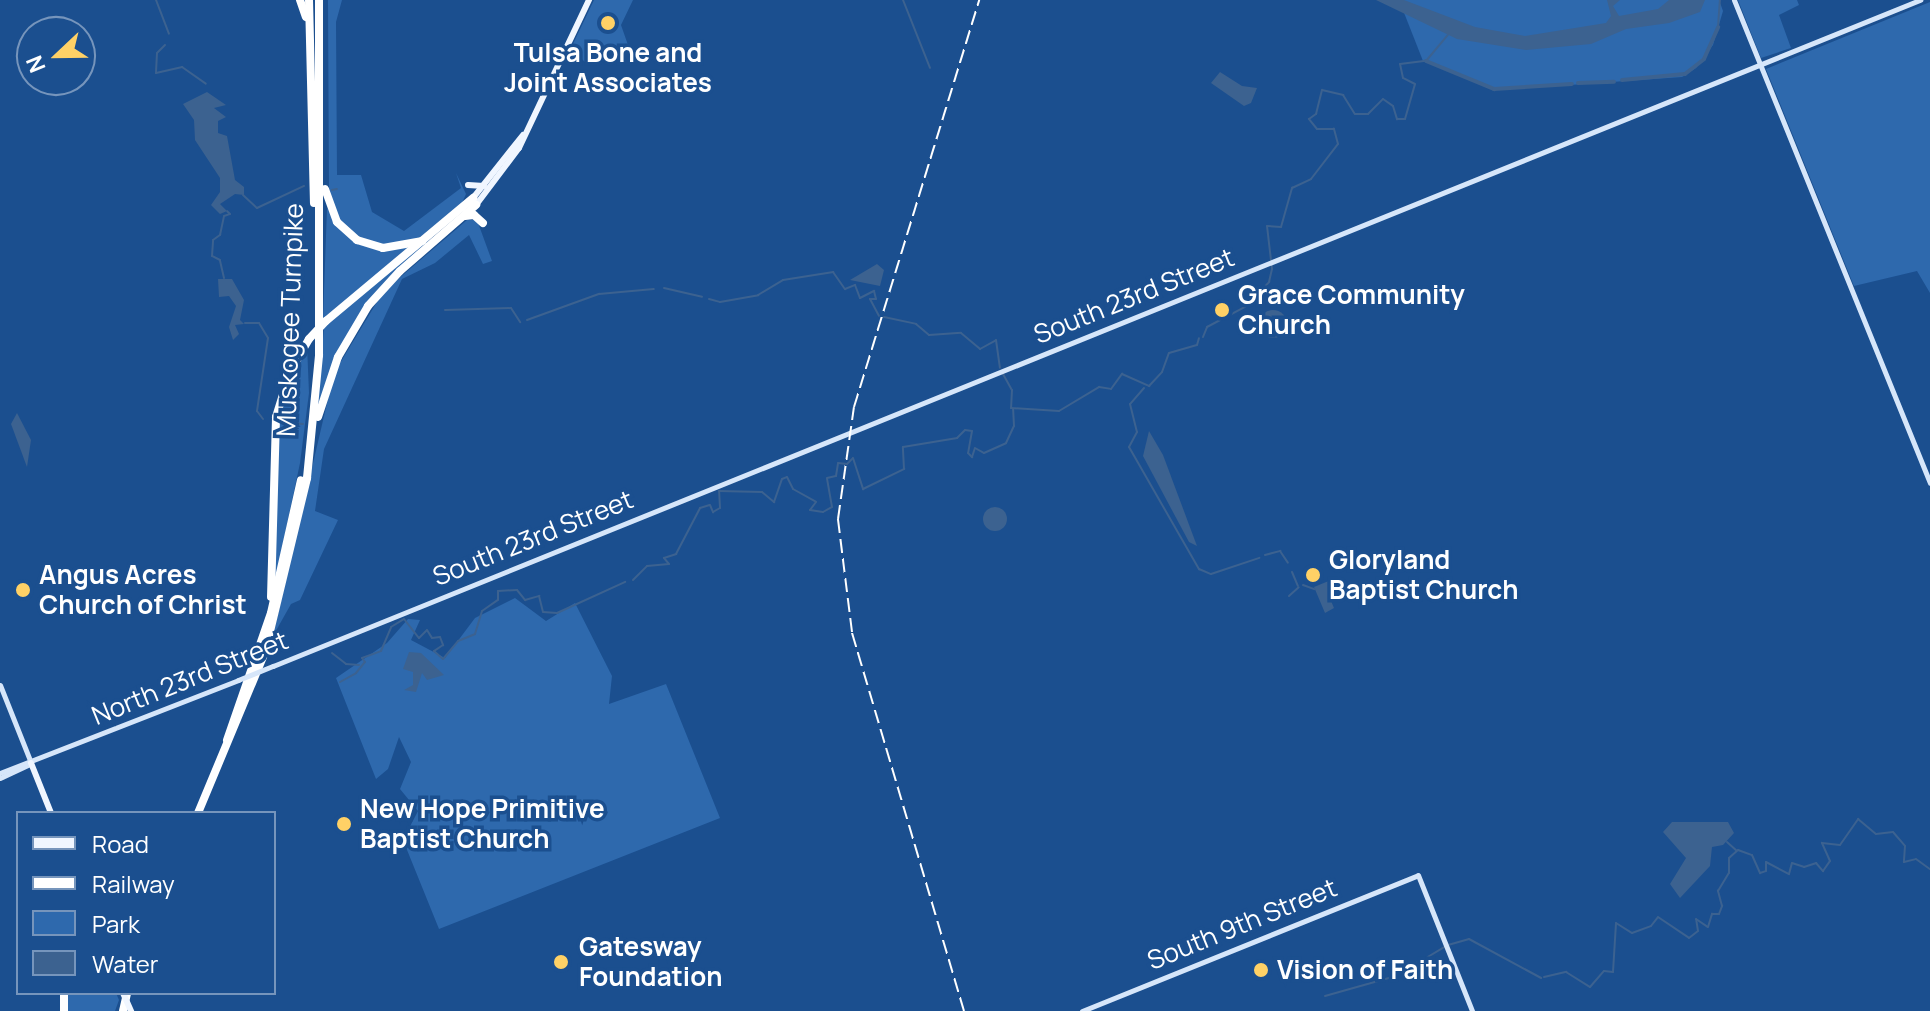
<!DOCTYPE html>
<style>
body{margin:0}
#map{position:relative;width:1930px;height:1011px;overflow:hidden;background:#1b4f8f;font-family:Manrope,sans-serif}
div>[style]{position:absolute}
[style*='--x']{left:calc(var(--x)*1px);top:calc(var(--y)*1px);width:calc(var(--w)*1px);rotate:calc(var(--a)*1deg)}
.green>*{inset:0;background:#2e69ad}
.water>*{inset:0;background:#3c6290}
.round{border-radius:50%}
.stream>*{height:2px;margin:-1px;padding:0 1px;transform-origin:1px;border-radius:1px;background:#3c6290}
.canal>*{height:4px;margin:-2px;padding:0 2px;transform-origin:2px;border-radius:2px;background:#3c6290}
.secondary>*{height:5px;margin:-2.5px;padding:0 2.5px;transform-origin:2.5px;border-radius:2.5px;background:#d6e6fa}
.primary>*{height:6px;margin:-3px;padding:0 3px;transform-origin:3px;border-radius:3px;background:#f0f6ff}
.highway>*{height:8px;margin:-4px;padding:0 4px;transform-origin:4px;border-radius:4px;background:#fff}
.rail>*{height:2px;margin-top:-1px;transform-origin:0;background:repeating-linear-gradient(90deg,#fff 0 14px,transparent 0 20px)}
.secondary-bridge>*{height:5px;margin:-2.5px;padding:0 2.5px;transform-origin:2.5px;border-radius:2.5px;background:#d6e6fa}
.primary-bridge>*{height:6px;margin:-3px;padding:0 3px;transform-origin:3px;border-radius:3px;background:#f0f6ff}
.highway-bridge>*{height:8px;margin:-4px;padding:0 4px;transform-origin:4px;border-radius:4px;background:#fff}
.dots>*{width:22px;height:22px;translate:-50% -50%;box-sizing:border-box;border:4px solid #1b4f8f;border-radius:50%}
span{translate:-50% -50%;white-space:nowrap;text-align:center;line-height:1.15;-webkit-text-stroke:7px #1b4f8f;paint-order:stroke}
.poi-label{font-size:26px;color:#fff;font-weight:700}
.left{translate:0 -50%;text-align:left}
.street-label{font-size:26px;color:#fff}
.legend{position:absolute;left:16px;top:811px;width:260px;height:184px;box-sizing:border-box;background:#1b4f8f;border:2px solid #7695bc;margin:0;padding:10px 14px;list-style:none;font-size:24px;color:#fff}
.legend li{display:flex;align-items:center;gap:16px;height:40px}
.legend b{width:40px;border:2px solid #7695bc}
.north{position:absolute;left:16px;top:16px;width:80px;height:80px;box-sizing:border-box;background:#1b4f8f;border:2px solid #7695bc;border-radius:50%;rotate:248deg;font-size:22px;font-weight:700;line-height:32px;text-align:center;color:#fff}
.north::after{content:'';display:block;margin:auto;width:28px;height:36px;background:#ffd166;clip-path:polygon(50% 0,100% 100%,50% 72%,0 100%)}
</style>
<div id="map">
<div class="green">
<i style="clip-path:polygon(328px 0,342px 0,336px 22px,337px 175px,361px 175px,372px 212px,404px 231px,461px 188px,456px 173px,466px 194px,462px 203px,419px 238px,383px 246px,366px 241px,343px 226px,329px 195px)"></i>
<i style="clip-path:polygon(594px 0,633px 0,621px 25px,628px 45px,585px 62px,571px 48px)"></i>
<i style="clip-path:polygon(1399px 0,1719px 0,1723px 11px,1713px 45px,1696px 68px,1682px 77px,1499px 90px,1423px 61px)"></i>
<i style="clip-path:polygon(1738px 0,1797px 0,1799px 5px,1779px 15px,1791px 48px,1761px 58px)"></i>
<i style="clip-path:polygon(1930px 2px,1930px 293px,1917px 271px,1854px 286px,1766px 69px)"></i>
<i style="clip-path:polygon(327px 208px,337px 224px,365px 245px,409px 247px,323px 319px)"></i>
<i style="clip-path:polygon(467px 220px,477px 220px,492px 261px,483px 264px,469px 235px,435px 263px,402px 279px,324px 449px,315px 511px,338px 520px,300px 600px,291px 604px,273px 636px,334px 373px,383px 292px)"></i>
<i style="clip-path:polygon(445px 225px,385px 283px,335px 359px,317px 411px,324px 327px)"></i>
<i style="clip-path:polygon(307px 345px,309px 393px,300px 463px,275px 581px,276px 440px,284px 393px)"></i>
<i style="clip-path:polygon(515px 598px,546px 621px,575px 603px,612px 676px,609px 704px,666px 684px,720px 818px,439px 929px,403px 840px,418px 811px,400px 789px,411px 762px,399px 737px,388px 769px,376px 779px,336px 678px,387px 643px,408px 619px,420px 620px,411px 640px,445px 658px,475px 618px)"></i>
<i style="clip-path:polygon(66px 993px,116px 993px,119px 1000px,115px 1011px,66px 1011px)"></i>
</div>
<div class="water">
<i style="clip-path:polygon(1376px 0,1404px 0,1475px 27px,1525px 36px,1606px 23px,1611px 16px,1607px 0,1620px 0,1613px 6px,1619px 16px,1658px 9px,1669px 0,1705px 0,1700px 12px,1669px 23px,1626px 29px,1591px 44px,1526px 50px,1457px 39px)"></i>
<i style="clip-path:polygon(1220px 72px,1242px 86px,1257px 88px,1251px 103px,1244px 106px,1211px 83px)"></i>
<i style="clip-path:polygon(207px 92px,226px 105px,214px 108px,226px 117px,218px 121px,218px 133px,227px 136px,235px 180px,244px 187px,244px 195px,235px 194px,220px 204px,227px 211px,220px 214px,211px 205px,220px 192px,220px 178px,195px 140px,194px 120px,183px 104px)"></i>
<i style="clip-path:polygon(877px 264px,884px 270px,880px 286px,850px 280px)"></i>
<i style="clip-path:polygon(218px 279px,232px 279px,244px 300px,240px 320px,244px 324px,235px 325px,239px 334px,233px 340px,229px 327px,236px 306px,229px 296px,219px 297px)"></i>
<i class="round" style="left:1259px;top:310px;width:28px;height:28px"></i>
<i style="clip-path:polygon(17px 413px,31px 440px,27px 467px,11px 424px)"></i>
<i style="clip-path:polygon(1149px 431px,1163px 455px,1197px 546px,1189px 542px,1143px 456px)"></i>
<i class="round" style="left:983px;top:507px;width:24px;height:24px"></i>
<i style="clip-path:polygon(1336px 578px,1339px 586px,1329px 596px,1334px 608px,1325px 613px,1314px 587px)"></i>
<i style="clip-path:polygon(409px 652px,421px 653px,444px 675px,427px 680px,422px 673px,416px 692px,404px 690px,413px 685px,413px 672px,403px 669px)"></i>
<i style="clip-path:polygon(1672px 822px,1728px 822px,1734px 833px,1723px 845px,1712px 847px,1710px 866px,1680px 898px,1670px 884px,1686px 858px,1663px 832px)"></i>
</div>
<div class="stream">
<i style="--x:156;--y:0;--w:36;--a:69"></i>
<i style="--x:903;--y:0;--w:73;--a:68.3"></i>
<i style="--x:1718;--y:27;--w:27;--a:-86"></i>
<i style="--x:165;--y:45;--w:11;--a:135"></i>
<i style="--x:157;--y:53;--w:20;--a:93"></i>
<i style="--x:156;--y:73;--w:27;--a:-13"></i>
<i style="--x:182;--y:67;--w:29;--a:35"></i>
<i style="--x:332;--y:190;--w:5;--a:-11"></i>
<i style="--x:243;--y:195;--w:19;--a:43"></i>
<i style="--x:257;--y:208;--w:52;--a:-25.1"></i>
<i style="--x:224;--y:278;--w:18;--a:-103"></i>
<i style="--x:220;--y:260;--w:9;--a:-153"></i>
<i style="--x:212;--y:256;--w:16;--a:-86"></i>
<i style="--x:213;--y:240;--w:9;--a:-36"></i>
<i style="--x:220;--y:235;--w:19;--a:-78"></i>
<i style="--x:224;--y:216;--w:6;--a:-18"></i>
<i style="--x:230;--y:214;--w:4;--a:-135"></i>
<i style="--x:664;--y:288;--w:39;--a:13"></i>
<i style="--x:709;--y:299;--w:11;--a:15"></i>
<i style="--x:720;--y:302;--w:39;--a:-10"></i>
<i style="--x:758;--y:295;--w:29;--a:-31"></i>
<i style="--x:783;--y:280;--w:51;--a:-9.1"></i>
<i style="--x:833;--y:272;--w:21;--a:55"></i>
<i style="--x:845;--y:289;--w:11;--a:-22"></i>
<i style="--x:855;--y:285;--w:14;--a:69"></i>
<i style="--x:860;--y:298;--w:16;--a:-27"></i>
<i style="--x:874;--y:291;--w:8;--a:76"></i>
<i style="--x:876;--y:299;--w:6;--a:180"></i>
<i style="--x:870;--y:299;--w:19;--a:62"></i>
<i style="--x:445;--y:310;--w:66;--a:-1.7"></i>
<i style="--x:511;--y:308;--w:17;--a:57"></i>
<i style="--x:884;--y:317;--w:33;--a:12"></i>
<i style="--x:916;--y:324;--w:17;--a:40"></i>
<i style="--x:929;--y:335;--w:32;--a:-4"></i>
<i style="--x:961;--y:333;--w:25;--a:40"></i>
<i style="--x:980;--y:349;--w:18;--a:-29"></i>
<i style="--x:996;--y:340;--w:28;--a:82"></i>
<i style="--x:527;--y:320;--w:77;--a:-19.9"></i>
<i style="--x:599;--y:294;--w:55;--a:-5.2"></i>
<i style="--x:245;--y:323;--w:14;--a:0"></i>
<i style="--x:259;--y:323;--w:17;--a:59"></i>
<i style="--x:268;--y:338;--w:74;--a:98.6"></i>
<i style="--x:257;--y:411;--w:10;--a:53"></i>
<i style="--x:1203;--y:337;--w:11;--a:-68"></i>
<i style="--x:1207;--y:327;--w:43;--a:-27.8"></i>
<i style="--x:1245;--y:307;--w:35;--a:-46"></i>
<i style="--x:1269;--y:282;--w:13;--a:-77"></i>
<i style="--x:1272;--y:269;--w:43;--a:-96.6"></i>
<i style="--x:1267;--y:226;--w:14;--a:4"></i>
<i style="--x:1281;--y:227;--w:41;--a:-74.2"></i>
<i style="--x:1292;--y:188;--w:21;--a:-25"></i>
<i style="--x:1311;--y:179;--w:44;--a:-52.4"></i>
<i style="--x:1338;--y:144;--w:16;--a:-105"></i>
<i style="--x:1334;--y:129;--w:17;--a:180"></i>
<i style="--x:1317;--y:129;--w:13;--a:-129"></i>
<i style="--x:1309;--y:119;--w:9;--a:-36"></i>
<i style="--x:1316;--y:114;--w:25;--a:-76"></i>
<i style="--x:1322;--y:90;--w:22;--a:13"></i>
<i style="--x:1343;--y:95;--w:22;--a:58"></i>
<i style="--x:1355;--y:114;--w:13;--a:0"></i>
<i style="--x:1368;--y:114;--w:21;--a:-45"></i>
<i style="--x:1383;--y:99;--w:12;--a:35"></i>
<i style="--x:1393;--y:106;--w:14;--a:73"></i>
<i style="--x:1397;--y:119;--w:8;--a:0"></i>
<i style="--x:1405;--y:119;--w:36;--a:-74"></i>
<i style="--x:1415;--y:84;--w:13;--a:-153"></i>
<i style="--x:1403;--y:78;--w:14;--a:-102"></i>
<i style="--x:1400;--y:64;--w:26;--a:-7"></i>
<i style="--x:1426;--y:61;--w:34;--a:-50"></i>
<i style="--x:1003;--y:374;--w:18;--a:61"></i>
<i style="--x:1012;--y:390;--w:18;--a:93"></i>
<i style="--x:1011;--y:408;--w:48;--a:3.6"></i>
<i style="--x:1059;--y:411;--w:47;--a:-31"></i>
<i style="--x:1099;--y:387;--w:12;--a:9"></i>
<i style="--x:1111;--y:389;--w:19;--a:-54"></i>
<i style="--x:1122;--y:374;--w:30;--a:24"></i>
<i style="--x:1149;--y:386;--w:19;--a:-47"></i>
<i style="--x:1162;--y:372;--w:20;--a:-70"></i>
<i style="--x:1169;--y:353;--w:29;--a:-16"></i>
<i style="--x:1197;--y:345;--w:7;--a:-74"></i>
<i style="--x:1144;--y:388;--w:21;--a:131"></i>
<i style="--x:1130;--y:404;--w:29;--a:76"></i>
<i style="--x:1137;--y:432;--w:17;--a:118"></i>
<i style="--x:1129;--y:447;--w:141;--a:60.2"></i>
<i style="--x:1199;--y:569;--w:13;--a:23"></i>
<i style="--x:1211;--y:574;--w:51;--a:-18.4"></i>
<i style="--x:284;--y:422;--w:19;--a:6"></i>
<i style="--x:1265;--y:555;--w:16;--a:-15"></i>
<i style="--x:1280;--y:551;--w:14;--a:56"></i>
<i style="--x:1292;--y:572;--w:15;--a:67"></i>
<i style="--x:633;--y:580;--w:20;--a:-45"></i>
<i style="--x:647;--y:566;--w:22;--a:-5"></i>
<i style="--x:669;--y:564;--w:8;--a:-130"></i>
<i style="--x:664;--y:558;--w:13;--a:-18"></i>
<i style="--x:676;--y:554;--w:52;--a:-62.4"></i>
<i style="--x:700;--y:508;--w:10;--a:-17"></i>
<i style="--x:710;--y:505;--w:8;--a:67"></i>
<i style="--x:713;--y:512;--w:8;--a:-30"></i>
<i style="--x:720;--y:508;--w:17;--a:-93"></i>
<i style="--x:719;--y:491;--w:43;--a:1.3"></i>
<i style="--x:762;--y:492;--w:16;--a:40"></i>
<i style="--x:774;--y:502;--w:24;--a:-71"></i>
<i style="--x:782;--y:479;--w:5;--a:-22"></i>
<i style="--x:787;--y:477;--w:13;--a:63"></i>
<i style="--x:793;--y:489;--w:26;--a:29"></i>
<i style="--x:816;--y:502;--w:10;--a:127"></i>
<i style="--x:810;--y:510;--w:13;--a:9"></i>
<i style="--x:823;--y:512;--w:10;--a:-29"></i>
<i style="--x:832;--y:507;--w:29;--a:-100"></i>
<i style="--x:827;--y:478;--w:9;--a:-13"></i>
<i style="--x:836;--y:476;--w:13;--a:-81"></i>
<i style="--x:838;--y:463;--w:9;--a:6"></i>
<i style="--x:847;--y:464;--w:8;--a:-45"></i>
<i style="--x:853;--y:458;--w:33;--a:72"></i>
<i style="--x:863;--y:489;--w:46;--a:-26"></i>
<i style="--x:904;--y:469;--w:22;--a:-93"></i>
<i style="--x:903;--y:447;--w:55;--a:-9.5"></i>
<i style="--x:957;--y:438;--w:11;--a:-45"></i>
<i style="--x:965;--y:430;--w:7;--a:8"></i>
<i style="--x:972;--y:431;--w:22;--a:100"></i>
<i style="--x:968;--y:453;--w:6;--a:45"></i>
<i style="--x:972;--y:457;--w:9;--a:-72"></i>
<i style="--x:975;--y:448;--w:10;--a:29"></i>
<i style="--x:984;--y:453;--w:24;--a:-24"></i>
<i style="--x:1006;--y:443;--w:19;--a:-65"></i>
<i style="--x:1014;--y:426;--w:17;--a:-93"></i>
<i style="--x:1303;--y:585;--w:12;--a:20"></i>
<i style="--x:1289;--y:596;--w:13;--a:-42"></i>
<i style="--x:332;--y:653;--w:18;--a:38"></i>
<i style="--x:346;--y:664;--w:13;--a:4"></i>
<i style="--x:340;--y:682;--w:18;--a:-29"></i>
<i style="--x:356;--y:673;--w:14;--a:-51"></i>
<i style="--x:365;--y:662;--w:5;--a:-127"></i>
<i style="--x:362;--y:658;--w:20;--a:-20"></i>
<i style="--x:381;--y:651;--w:26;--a:-67"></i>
<i style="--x:391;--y:627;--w:15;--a:-32"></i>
<i style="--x:404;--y:619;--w:24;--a:52"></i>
<i style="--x:419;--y:638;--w:11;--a:-45"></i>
<i style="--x:427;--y:630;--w:9;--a:58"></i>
<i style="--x:432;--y:638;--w:8;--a:-7"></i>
<i style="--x:440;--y:637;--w:9;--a:69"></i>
<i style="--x:443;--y:645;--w:11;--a:146"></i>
<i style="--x:434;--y:651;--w:12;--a:42"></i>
<i style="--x:443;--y:659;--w:23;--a:-50"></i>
<i style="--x:458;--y:641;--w:18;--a:-22"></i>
<i style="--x:475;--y:634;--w:24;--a:-73"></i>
<i style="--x:482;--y:611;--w:19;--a:-35"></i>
<i style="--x:498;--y:600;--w:9;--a:-90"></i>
<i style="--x:498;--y:591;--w:19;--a:-3"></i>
<i style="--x:517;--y:590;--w:13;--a:51"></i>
<i style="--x:525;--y:600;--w:15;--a:-16"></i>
<i style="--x:539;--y:596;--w:16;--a:76"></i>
<i style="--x:543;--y:612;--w:14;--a:4"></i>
<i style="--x:557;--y:613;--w:75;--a:-24.5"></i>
<i style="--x:1727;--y:842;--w:13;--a:42"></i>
<i style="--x:1448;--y:945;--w:22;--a:-16"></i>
<i style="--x:1469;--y:939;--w:82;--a:28.4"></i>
<i style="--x:1421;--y:961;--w:27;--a:-31"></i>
<i style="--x:1544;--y:977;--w:23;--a:-13"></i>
<i style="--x:1566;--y:972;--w:28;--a:32"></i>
<i style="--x:1590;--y:987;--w:21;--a:-49"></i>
<i style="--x:1604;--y:971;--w:9;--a:6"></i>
<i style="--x:1613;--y:972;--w:49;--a:-86.5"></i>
<i style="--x:1616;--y:923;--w:19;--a:32"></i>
<i style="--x:1632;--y:933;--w:20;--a:-20"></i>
<i style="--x:1651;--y:926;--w:11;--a:-52"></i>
<i style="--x:1658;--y:917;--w:37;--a:34"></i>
<i style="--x:1689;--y:938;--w:11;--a:-38"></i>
<i style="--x:1698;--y:931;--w:12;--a:-99"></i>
<i style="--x:1696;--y:919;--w:14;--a:34"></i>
<i style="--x:1708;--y:927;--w:14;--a:-73"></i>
<i style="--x:1712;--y:914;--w:7;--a:0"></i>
<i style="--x:1719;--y:914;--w:9;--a:-69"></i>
<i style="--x:1722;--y:906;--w:16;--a:-105"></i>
<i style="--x:1718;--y:891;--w:21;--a:-59"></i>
<i style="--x:1729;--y:873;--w:15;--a:-90"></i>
<i style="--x:1729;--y:858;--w:12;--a:-42"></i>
<i style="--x:1738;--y:850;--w:15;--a:20"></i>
<i style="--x:1752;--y:855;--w:20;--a:66"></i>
<i style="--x:1760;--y:873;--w:6;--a:-18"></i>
<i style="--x:1766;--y:871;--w:9;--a:-90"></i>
<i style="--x:1766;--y:862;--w:26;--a:28"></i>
<i style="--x:1789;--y:874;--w:11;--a:-75"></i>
<i style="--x:1792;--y:863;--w:13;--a:18"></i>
<i style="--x:1804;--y:867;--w:13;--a:-18"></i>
<i style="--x:1816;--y:863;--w:11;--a:49"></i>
<i style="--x:1823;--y:871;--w:12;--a:-55"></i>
<i style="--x:1830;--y:861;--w:20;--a:-114"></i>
<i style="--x:1822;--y:843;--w:18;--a:6"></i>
<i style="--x:1840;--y:845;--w:32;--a:-55"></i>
<i style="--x:1858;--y:819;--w:23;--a:40"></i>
<i style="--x:1876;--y:834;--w:17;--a:-7"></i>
<i style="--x:1893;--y:832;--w:18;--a:49"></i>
<i style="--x:1905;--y:846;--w:16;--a:94"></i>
<i style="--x:1904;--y:862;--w:12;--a:-14"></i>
<i style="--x:1916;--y:859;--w:17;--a:36"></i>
<i style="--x:1325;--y:996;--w:70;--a:-15.8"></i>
<i style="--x:1392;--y:977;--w:30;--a:-30"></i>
</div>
<div class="canal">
<i style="--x:1426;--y:61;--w:74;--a:22.4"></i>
<i style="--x:1494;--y:89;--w:78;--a:-3.7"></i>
<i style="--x:1622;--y:80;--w:63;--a:-5.4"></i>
<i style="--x:1685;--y:74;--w:24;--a:-38"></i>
<i style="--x:1704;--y:59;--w:35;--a:-66"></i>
<i style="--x:1578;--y:83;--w:36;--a:-2"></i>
</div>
<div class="secondary">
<i style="--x:1734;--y:0;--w:521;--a:67.91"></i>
<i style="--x:273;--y:666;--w:1777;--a:-22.02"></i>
<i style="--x:0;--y:685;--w:84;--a:68.3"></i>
<i style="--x:0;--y:773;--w:256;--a:-21.3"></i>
<i style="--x:0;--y:778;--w:33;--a:-25"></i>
<i style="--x:1082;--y:1011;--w:362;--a:-22"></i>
<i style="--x:1418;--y:875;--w:146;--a:68.3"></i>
</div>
<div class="primary">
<i style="--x:523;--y:135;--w:80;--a:128.4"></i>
<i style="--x:473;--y:198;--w:8;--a:67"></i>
<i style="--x:476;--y:205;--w:71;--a:-53"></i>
<i style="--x:519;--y:148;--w:164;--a:-64.7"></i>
<i style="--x:468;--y:185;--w:16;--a:4"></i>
<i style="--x:31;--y:763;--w:54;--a:68.2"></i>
</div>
<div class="highway">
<i style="--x:300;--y:0;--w:18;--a:71"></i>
<i style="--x:309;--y:0;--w:203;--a:88.6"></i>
<i style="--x:325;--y:189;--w:35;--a:70"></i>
<i style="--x:337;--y:222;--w:27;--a:42"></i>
<i style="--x:357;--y:240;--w:27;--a:17"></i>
<i style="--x:383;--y:248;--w:40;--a:-10"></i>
<i style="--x:465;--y:216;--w:9;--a:-6"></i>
<i style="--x:474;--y:215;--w:12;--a:42"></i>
<i style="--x:326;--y:321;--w:192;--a:-39.9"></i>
<i style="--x:318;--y:417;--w:63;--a:-71.6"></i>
<i style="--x:338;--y:357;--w:59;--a:-59.5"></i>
<i style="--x:368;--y:306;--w:47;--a:-47.6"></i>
<i style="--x:400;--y:271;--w:101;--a:-41"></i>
<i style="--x:271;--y:597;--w:180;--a:-88.4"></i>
<i style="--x:276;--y:417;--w:47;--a:-72.7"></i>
<i style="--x:290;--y:372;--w:38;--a:-60"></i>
<i style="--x:227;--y:740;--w:134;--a:-70.9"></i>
<i style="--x:271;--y:613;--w:136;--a:-77.3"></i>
<i style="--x:198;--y:813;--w:174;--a:-67.4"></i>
<i style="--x:265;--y:652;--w:179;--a:-76.4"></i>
<i style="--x:307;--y:478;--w:124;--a:-84.4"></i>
<i style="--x:319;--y:355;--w:355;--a:-90"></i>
<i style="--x:64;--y:993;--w:18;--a:90"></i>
<i style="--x:123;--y:1011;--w:18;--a:-77"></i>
</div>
<div class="rail">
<i style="--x:964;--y:1011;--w:395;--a:-106.5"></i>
<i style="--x:852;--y:632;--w:114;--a:-97.1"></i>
<i style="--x:838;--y:519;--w:113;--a:-81.9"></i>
<i style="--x:854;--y:407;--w:426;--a:-72.9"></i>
</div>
<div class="secondary-bridge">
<i style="--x:238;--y:680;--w:38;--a:-22"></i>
</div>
<div class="primary-bridge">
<i style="--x:123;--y:993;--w:20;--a:66"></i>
</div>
<div class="highway-bridge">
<i style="--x:309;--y:339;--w:25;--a:-47"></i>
</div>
<div class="dots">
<i style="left:608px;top:23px;background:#ffd166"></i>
<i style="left:1222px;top:310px;background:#ffd166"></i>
<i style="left:1313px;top:575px;background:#ffd166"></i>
<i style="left:23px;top:590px;background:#ffd166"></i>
<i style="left:344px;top:824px;background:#ffd166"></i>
<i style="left:561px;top:962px;background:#ffd166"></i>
<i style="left:1261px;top:970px;background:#ffd166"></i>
</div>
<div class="poi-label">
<span style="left:608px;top:68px">Tulsa Bone and<br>Joint Associates</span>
<span class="left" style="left:1238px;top:310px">Grace Community<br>Church</span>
<span class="left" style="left:1329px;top:575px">Gloryland<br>Baptist Church</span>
<span class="left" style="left:39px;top:590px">Angus Acres<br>Church of Christ</span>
<span class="left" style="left:360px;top:824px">New Hope Primitive<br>Baptist Church</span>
<span class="left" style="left:579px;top:962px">Gatesway<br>Foundation</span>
<span class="left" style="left:1277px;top:970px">Vision of Faith</span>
</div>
<div class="street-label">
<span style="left:1134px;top:296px;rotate:-22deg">South 23rd Street</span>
<span style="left:290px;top:320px;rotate:-88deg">Muskogee Turnpike</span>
<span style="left:533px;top:538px;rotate:-22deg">South 23rd Street</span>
<span style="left:190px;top:678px;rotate:-22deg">North 23rd Street</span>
<span style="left:1242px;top:924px;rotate:-22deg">South 9th Street</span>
</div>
<ul class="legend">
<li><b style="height:10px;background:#f0f6ff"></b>Road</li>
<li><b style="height:10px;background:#fff"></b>Railway</li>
<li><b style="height:22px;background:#2e69ad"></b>Park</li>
<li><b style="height:22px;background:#3c6290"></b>Water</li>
</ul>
<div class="north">N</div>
</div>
